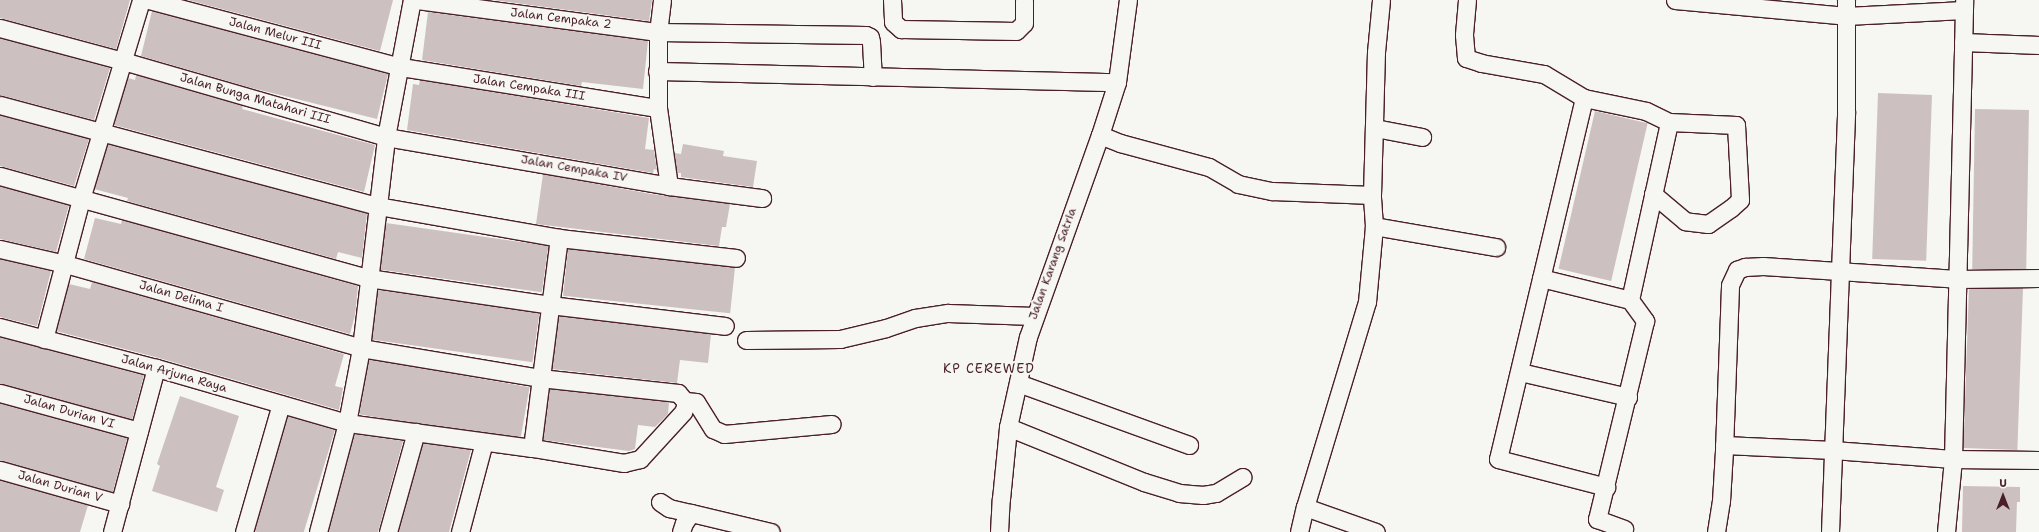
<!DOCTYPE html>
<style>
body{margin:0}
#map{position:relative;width:2039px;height:532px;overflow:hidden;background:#f6f6f2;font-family:"Shantell Sans",sans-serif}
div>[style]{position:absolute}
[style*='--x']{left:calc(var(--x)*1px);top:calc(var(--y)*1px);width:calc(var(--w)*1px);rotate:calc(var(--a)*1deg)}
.building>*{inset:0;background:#ccc1c0;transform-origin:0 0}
.roads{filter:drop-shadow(1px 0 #4a1f2b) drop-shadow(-1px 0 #4a1f2b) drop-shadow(0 1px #4a1f2b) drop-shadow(0 -1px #4a1f2b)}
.minor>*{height:17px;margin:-8.5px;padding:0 8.5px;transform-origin:8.5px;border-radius:8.5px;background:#f6f6f2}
span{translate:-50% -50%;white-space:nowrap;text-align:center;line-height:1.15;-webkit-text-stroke:4px #f6f6f2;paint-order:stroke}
.street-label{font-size:12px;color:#4a1f2b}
.neighbourhood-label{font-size:13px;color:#4a1f2b;letter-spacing:1px}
.north{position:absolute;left:1983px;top:476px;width:40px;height:40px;-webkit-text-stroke:3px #f6f6f2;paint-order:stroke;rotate:0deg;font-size:11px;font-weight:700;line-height:16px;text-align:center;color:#4a1f2b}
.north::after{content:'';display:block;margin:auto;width:14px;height:18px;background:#4a1f2b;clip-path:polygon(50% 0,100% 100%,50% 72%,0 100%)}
</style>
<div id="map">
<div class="building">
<i style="clip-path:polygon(0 0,130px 0,116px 49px,0 18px)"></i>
<i style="clip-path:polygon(188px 0,393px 0,380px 51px)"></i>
<i style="clip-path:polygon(493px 0,652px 0,649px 21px)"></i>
<i style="clip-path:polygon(152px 11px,388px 74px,377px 119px,248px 87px,141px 56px)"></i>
<i style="clip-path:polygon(428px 12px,648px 41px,643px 89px,582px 82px,581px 86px,422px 60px)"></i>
<i style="clip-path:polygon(0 38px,110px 68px,94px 120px,0 95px)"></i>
<i style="clip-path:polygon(136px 75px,243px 106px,242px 109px,375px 145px,364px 192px,114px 125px,128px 78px,135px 80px)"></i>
<i style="clip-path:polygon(420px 80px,649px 118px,645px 149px,654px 150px,657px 170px,654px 169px,653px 173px,407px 130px,413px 84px,419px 85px)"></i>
<i style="left:1878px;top:93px;width:54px;height:166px;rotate:2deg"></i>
<i style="left:1975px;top:109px;width:54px;height:160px;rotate:1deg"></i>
<i style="left:1595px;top:111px;width:54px;height:162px;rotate:13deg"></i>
<i style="clip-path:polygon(0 115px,89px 139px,74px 186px,0 166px)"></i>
<i style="clip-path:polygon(108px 144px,367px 213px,362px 258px,338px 252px,336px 259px,127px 201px,128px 198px,94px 189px)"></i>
<i style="clip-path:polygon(683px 144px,724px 151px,723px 156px,757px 161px,753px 187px,681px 177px,681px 173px,677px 173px,674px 153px,681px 154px)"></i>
<i style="clip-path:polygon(543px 174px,651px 194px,730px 204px,726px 227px,722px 227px,719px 246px,536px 224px)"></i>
<i style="clip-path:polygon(0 186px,69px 205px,56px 252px,0 239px)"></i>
<i style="clip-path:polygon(95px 218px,121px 224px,122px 220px,358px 286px,355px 315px,350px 334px,84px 259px)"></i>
<i style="left:386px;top:223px;width:164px;height:47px;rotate:8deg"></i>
<i style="left:568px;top:249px;width:168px;height:47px;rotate:6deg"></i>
<i style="clip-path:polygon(0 259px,51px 271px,37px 326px,0 317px)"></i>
<i style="clip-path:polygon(92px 282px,344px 354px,335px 386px,343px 388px,339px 410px,159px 358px,56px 331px,69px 284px,90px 289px)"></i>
<i style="left:2023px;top:288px;width:162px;height:54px;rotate:92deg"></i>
<i style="left:378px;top:290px;width:163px;height:50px;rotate:8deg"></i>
<i style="clip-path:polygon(559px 316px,711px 334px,708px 363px,680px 360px,677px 383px,552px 369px)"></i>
<i style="left:0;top:337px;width:149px;height:46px;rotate:15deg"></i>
<i style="left:369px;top:359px;width:163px;height:56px;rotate:10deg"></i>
<i style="clip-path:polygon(550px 389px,669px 402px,668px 414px,655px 427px,638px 425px,635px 449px,629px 451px,543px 440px)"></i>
<i style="clip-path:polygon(180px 396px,239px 416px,216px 487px,224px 490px,217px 512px,152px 491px,160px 466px,157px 464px)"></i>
<i style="left:0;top:403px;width:132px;height:57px;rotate:15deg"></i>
<i style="left:288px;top:416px;width:49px;height:120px;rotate:17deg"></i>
<i style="clip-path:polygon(354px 434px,403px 441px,378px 532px,328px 532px)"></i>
<i style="clip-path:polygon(423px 443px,471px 450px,449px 532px,398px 532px)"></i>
<i style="clip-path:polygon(0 480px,88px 505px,80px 532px,0 532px)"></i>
<i style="clip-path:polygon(1963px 486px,2020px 487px,2020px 502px,2017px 502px,2016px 532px,1962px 532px)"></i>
</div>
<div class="roads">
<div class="minor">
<i style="--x:149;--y:0;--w:261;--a:14.9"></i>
<i style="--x:401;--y:67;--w:260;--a:9.1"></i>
<i style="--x:417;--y:0;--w:243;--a:7.6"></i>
<i style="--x:658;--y:32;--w:208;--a:0.8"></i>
<i style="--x:866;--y:35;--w:4;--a:27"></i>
<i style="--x:870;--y:37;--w:5;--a:79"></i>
<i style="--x:871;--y:42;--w:35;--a:87"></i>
<i style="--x:662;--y:0;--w:32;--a:97"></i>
<i style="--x:658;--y:32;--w:76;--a:90"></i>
<i style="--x:658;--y:108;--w:79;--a:82"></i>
<i style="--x:892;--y:0;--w:22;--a:87"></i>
<i style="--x:893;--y:22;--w:11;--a:41"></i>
<i style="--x:901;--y:29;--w:115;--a:1"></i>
<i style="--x:1016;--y:31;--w:11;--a:-45"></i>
<i style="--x:1024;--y:23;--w:23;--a:-90"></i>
<i style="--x:1467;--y:0;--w:35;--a:95"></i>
<i style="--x:1464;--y:35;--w:23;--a:85"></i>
<i style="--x:1466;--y:58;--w:16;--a:18"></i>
<i style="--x:1481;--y:63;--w:64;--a:9.9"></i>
<i style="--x:1544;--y:74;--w:47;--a:31"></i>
<i style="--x:1584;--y:98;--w:63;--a:11.8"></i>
<i style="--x:1646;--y:111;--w:25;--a:26"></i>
<i style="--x:1669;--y:122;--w:67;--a:2.6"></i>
<i style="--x:1736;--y:125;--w:75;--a:86.9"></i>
<i style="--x:1740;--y:200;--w:12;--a:138"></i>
<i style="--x:1731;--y:208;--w:28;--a:145"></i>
<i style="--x:1708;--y:224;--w:23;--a:-173"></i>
<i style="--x:1685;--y:221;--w:42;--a:-139.8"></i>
<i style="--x:1675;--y:0;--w:172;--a:5.3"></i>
<i style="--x:1846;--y:16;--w:118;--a:-2.9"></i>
<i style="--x:0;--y:28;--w:127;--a:15"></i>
<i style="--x:123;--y:61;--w:274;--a:16.1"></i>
<i style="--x:386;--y:137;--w:287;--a:9.8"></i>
<i style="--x:669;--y:186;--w:94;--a:7.4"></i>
<i style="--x:1963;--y:42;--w:76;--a:2.3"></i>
<i style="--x:657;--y:71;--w:460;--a:1.4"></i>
<i style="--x:1584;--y:98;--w:371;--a:103.4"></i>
<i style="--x:1498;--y:459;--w:112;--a:14.5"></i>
<i style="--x:0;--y:105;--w:391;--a:15"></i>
<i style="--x:378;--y:206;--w:184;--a:10"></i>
<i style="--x:559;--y:238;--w:178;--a:6.4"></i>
<i style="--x:1375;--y:128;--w:48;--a:10.8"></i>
<i style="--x:1100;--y:135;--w:22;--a:22"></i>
<i style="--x:1120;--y:143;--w:92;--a:15.1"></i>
<i style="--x:1209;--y:167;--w:34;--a:30"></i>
<i style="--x:1238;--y:184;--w:35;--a:12"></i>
<i style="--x:1272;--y:191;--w:100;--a:2.3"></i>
<i style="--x:0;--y:176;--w:382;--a:15.5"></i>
<i style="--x:368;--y:278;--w:184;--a:8.4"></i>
<i style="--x:550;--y:305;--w:176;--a:6.8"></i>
<i style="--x:1374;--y:226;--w:124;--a:9.8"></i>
<i style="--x:0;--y:249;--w:67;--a:13"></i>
<i style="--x:65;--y:264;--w:308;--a:15.8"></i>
<i style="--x:361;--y:348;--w:181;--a:9.5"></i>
<i style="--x:540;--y:378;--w:139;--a:6.2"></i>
<i style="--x:678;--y:393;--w:11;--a:49"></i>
<i style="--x:685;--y:401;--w:6;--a:90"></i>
<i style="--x:685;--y:407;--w:5;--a:112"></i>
<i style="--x:683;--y:412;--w:64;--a:132.5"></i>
<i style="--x:640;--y:459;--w:16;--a:166"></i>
<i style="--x:624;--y:463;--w:93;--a:-170.7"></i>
<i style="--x:532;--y:448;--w:187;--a:-172.3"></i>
<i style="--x:347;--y:423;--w:199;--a:-163.9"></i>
<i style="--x:156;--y:368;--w:161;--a:-165.3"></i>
<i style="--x:1541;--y:278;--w:92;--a:13.9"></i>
<i style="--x:1630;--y:300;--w:26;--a:54"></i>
<i style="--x:1645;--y:321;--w:204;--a:103.6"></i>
<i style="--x:1597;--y:519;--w:29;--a:20"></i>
<i style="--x:1630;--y:300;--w:182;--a:-77.6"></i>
<i style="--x:44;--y:339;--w:145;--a:-75.2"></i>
<i style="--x:81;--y:199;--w:208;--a:-73.2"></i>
<i style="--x:746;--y:340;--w:94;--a:-0.6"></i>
<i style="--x:840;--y:339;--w:47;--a:-13.4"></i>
<i style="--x:886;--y:328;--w:31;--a:-19"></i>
<i style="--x:915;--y:318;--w:33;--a:-9"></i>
<i style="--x:948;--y:313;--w:86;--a:2"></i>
<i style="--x:1520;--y:372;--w:111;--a:13"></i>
<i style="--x:1018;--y:383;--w:182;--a:19.9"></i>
<i style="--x:0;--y:393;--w:144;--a:15.3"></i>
<i style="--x:685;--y:401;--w:11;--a:5"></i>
<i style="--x:696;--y:402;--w:32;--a:58"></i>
<i style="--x:713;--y:429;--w:12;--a:24"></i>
<i style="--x:724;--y:434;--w:108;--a:-5.3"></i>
<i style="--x:1008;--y:427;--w:147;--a:22"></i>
<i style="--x:1144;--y:482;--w:37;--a:17"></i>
<i style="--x:1179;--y:493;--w:24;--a:5"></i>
<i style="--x:1203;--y:495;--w:13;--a:-9"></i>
<i style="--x:1216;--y:493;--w:31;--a:-31"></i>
<i style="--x:1724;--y:445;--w:109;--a:2.6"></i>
<i style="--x:1833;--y:450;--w:120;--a:4.3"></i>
<i style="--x:1953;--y:459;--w:86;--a:0.7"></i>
<i style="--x:532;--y:448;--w:212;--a:-82.7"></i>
<i style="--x:0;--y:470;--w:125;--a:15.8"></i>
<i style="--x:660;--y:502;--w:11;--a:34"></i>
<i style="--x:669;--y:508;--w:23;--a:13"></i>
<i style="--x:1305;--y:507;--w:75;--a:19.4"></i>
<i style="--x:112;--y:532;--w:170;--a:-75"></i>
<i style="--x:244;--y:532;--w:133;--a:-73.9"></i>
<i style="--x:318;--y:532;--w:113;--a:-75.1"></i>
<i style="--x:347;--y:423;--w:76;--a:-79.4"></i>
<i style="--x:361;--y:348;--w:212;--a:-83.2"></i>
<i style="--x:386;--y:137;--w:139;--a:-79.3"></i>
<i style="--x:388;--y:532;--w:104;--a:-74.4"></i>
<i style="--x:460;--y:532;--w:93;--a:-75.1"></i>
<i style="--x:681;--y:532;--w:9;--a:-72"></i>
<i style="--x:684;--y:523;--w:12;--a:-55"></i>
<i style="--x:691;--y:513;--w:82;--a:13.4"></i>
<i style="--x:999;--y:532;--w:33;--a:-87"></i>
<i style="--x:1001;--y:499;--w:72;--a:-84.4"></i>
<i style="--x:1008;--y:427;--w:92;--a:-77.5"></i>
<i style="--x:1028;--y:337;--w:214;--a:-70.4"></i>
<i style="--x:1100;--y:135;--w:56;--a:-72.2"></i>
<i style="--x:1117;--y:82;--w:83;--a:-82.4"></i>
<i style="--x:1299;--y:532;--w:26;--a:-77"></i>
<i style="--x:1305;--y:507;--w:214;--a:-73.2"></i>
<i style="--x:1367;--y:302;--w:76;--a:-84.7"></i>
<i style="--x:1374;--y:226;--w:31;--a:-94"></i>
<i style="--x:1372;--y:195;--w:143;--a:-88.4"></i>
<i style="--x:1376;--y:52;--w:52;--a:-84.5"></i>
<i style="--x:1716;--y:532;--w:31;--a:-81"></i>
<i style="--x:1721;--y:501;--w:51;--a:-86.6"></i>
<i style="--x:1724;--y:450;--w:165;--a:-87.9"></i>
<i style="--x:1730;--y:285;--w:17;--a:-65"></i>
<i style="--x:1737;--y:270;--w:9;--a:-21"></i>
<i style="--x:1745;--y:267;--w:18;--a:-3"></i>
<i style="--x:1763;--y:266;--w:194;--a:3.8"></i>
<i style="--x:1957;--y:279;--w:82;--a:-0.7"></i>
<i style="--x:1830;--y:532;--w:421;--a:-87.8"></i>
<i style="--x:1846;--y:111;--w:111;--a:-90"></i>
<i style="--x:1946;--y:532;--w:73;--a:-84.5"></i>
<i style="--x:1953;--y:459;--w:459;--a:-88.6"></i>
</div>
</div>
<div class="street-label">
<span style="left:561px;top:19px;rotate:7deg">Jalan Cempaka 2</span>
<span style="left:275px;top:34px;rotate:15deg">Jalan Melur III</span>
<span style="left:529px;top:88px;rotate:9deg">Jalan Cempaka III</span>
<span style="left:255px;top:99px;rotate:16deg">Jalan Bunga Matahari III</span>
<span style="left:574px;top:169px;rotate:10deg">Jalan Cempaka IV</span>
<span style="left:1053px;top:264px;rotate:-70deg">Jalan Karang Satria</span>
<span style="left:181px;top:297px;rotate:16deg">Jalan Delima I</span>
<span style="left:174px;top:374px;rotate:16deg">Jalan Arjuna Raya</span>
<span style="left:69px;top:412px;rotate:16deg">Jalan Durian VI</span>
<span style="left:60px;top:487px;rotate:16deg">Jalan Durian V</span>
</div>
<div class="neighbourhood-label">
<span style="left:989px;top:369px">KP CEREWED</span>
</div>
<div class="north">U</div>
</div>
